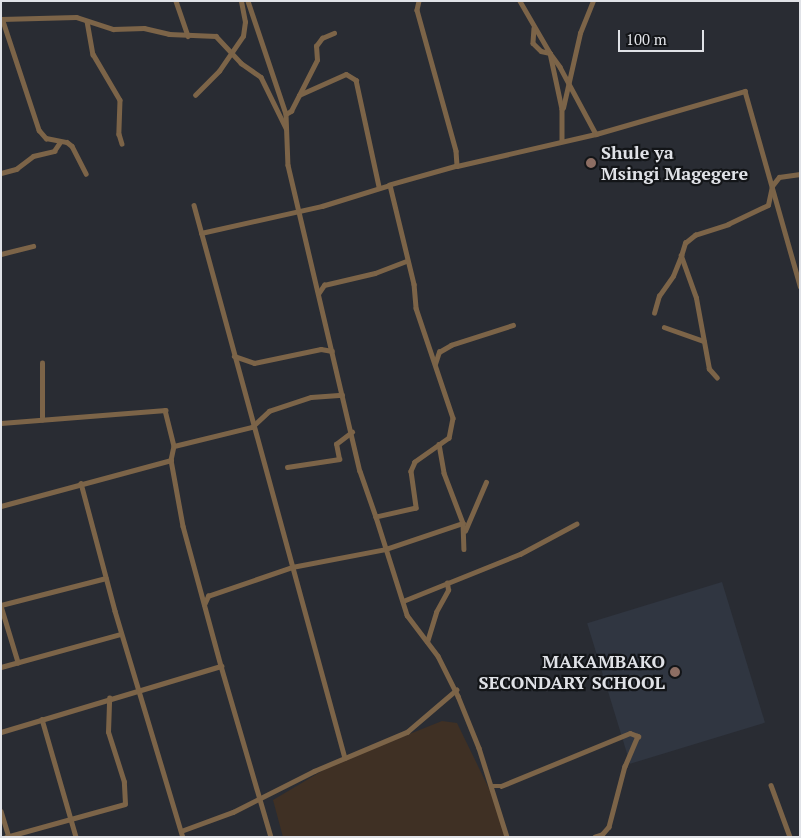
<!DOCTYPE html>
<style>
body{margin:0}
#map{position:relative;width:801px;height:838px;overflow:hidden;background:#292c33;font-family:"PT Serif",serif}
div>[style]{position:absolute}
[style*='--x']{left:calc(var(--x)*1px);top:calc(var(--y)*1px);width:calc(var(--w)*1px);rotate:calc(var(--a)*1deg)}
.commercial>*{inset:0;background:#3f3024}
.built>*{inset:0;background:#303641;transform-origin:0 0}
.minor>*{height:4.5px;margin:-2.25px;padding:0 2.25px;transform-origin:2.25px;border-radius:2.25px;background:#7c6448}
.dots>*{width:14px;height:14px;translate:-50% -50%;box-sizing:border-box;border:2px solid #131518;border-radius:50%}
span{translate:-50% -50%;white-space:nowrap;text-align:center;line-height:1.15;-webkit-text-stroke:4.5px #131518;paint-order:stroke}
.poi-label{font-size:18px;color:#e0e2e7;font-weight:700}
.left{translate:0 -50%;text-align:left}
.right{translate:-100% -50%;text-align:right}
.frame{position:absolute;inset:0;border:2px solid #e0e2e7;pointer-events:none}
.scale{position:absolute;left:618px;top:30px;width:86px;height:22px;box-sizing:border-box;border:2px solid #e0e2e7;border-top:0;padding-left:6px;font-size:15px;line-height:18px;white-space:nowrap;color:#e0e2e7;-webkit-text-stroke:4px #131518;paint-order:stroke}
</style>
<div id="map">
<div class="commercial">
<i style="clip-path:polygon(442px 721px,457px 723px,496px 803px,506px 837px,283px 837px,273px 800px,332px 765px)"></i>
</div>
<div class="built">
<i style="left:722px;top:582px;width:147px;height:141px;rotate:73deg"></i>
</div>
<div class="minor">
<i style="--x:176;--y:1;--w:37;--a:71"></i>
<i style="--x:248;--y:1;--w:119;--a:71.4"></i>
<i style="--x:286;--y:114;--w:51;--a:87.8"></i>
<i style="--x:288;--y:165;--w:314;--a:76.8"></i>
<i style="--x:360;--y:471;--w:49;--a:70.8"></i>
<i style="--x:419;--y:1;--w:9;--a:103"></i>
<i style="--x:417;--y:10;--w:146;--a:74.5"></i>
<i style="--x:456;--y:151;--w:15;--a:86"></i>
<i style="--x:457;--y:166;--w:70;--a:164.2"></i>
<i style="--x:390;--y:185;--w:102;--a:76.4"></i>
<i style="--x:414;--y:284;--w:24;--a:85"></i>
<i style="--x:416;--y:308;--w:116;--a:71.4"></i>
<i style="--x:453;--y:418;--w:20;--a:101"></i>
<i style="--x:449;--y:438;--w:42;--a:144.8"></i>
<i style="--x:415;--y:462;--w:10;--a:114"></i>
<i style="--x:411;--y:471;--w:37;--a:82"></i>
<i style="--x:416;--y:508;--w:41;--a:167.3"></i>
<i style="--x:376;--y:517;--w:103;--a:72.4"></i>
<i style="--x:407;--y:615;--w:51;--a:52.9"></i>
<i style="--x:438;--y:656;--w:45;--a:63.4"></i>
<i style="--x:458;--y:696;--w:56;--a:68"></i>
<i style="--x:479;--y:748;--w:93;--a:72.5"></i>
<i style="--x:520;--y:1;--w:60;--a:60"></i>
<i style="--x:550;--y:53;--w:57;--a:77.9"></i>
<i style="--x:562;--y:109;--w:31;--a:90"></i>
<i style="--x:1;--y:19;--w:75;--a:-1.5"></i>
<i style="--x:76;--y:17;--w:39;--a:18"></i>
<i style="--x:113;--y:29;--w:31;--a:-2"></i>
<i style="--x:144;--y:28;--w:26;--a:13"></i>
<i style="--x:169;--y:34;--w:47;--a:2.4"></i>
<i style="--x:216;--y:36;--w:37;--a:47"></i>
<i style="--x:241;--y:63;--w:24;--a:35"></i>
<i style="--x:261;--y:77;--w:57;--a:63.9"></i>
<i style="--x:3;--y:21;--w:115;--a:71.7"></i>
<i style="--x:39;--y:130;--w:11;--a:49"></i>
<i style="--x:46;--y:138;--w:21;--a:11"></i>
<i style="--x:67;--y:142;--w:6;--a:39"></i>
<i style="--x:72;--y:146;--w:31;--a:63"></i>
<i style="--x:87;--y:21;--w:34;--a:80"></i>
<i style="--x:93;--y:54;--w:53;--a:59.6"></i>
<i style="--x:120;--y:100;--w:34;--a:92"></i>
<i style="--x:119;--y:134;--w:10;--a:73"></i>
<i style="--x:534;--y:28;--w:15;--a:94"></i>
<i style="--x:533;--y:43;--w:11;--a:45"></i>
<i style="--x:541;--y:51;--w:9;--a:13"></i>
<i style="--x:550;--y:53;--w:17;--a:54"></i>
<i style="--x:560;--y:67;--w:76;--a:61.8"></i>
<i style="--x:195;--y:95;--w:34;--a:-45"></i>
<i style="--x:219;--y:71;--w:42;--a:-55.6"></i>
<i style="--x:243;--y:36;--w:14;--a:-82"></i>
<i style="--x:245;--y:22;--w:21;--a:-101"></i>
<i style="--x:299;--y:95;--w:51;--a:-24.1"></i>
<i style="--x:346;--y:74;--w:12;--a:31"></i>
<i style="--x:356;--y:80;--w:108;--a:77.8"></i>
<i style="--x:563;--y:108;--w:77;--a:-77.2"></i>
<i style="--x:580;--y:33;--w:35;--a:-68"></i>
<i style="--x:286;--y:114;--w:6;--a:-31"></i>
<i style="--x:291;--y:111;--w:57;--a:-63"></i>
<i style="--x:317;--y:60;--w:14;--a:-94"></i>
<i style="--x:316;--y:46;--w:10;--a:-53"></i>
<i style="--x:322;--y:38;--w:13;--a:-23"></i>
<i style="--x:457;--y:166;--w:143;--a:-13"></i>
<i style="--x:596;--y:134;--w:155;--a:-16.1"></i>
<i style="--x:745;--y:91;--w:203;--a:74.2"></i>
<i style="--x:1;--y:173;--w:16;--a:-15"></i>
<i style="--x:16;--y:169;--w:21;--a:-37"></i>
<i style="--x:33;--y:156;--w:22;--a:-13"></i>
<i style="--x:54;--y:151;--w:11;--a:-56"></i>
<i style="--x:194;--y:205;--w:573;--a:74.73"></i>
<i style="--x:201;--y:233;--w:124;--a:-12.6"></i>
<i style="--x:322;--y:206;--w:71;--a:-17.2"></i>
<i style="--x:1;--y:254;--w:33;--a:-14"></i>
<i style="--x:318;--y:294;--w:11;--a:-56"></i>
<i style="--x:324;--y:285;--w:52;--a:-13.2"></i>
<i style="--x:375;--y:273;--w:33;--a:-21"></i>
<i style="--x:654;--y:313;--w:18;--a:-74"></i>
<i style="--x:659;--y:296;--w:24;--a:-55"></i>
<i style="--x:673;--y:276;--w:22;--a:-68"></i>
<i style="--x:664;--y:327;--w:42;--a:19.3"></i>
<i style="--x:234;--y:356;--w:21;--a:19"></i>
<i style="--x:254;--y:363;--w:68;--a:-11.8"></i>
<i style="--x:321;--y:349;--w:11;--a:10"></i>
<i style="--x:435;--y:364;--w:13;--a:-72"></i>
<i style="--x:439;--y:352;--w:14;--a:-30"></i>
<i style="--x:451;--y:345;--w:65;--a:-17.9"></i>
<i style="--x:717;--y:378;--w:12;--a:-132"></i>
<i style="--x:709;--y:369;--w:72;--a:-100.4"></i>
<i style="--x:696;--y:298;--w:45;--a:-109.7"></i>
<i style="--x:681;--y:256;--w:14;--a:-73"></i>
<i style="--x:685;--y:243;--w:13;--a:-39"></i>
<i style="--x:695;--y:235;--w:35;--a:-18"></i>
<i style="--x:728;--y:224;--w:44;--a:-25.4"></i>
<i style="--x:768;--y:205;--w:19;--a:-78"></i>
<i style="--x:772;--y:186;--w:11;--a:-52"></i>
<i style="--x:779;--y:177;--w:21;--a:-8"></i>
<i style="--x:42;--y:420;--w:57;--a:-90"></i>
<i style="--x:1;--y:423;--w:165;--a:-4.5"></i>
<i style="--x:165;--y:410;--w:37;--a:76"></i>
<i style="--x:174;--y:446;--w:14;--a:102"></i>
<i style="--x:171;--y:460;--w:67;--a:79.7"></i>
<i style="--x:183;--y:526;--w:145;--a:74.8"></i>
<i style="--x:439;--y:444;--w:29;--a:80"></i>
<i style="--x:444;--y:473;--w:53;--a:69.2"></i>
<i style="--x:463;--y:523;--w:26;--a:88"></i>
<i style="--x:174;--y:446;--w:80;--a:-13.7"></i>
<i style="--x:252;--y:427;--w:23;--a:-43"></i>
<i style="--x:269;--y:411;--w:44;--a:-18.4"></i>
<i style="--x:311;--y:397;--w:31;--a:-4"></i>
<i style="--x:287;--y:467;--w:53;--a:-8.7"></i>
<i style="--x:339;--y:459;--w:15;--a:-101"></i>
<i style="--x:336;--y:444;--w:20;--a:-37"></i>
<i style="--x:81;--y:483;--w:132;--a:75.1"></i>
<i style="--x:115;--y:611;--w:236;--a:73.3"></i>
<i style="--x:1;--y:506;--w:176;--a:-15.1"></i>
<i style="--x:465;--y:531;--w:53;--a:-66.8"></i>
<i style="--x:403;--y:601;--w:126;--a:-21.9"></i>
<i style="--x:520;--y:554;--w:64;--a:-28.2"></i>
<i style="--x:1;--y:605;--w:108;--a:-14.4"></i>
<i style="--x:204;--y:605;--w:10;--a:-66"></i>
<i style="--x:208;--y:596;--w:89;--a:-19"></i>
<i style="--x:292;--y:567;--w:96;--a:-10.8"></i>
<i style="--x:386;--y:549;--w:81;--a:-18.7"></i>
<i style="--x:1;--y:606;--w:59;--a:73.1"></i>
<i style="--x:427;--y:642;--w:31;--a:-73"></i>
<i style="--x:436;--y:612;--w:25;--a:-61"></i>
<i style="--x:448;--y:590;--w:7;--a:-98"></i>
<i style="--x:1;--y:667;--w:124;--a:-15.4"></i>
<i style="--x:42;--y:719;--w:123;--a:73.9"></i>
<i style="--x:1;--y:732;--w:230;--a:-16.7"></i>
<i style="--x:221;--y:666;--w:178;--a:73.7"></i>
<i style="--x:771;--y:785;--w:55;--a:69.9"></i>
<i style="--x:491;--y:786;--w:10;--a:0"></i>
<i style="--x:501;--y:786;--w:139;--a:-22.3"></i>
<i style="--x:630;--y:733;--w:9;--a:21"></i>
<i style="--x:638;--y:736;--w:33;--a:113"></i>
<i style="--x:625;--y:766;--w:63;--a:104.7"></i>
<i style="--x:609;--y:827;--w:11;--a:131"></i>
<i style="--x:602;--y:835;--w:7;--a:164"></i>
<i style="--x:1;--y:811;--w:27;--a:73"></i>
<i style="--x:181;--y:831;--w:55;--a:-20.1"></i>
<i style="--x:233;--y:812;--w:91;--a:-26.8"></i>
<i style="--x:314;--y:771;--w:101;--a:-22.8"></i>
<i style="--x:407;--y:732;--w:65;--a:-40.6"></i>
<i style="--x:6;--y:837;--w:123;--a:-15.5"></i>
<i style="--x:125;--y:804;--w:22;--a:-93"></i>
<i style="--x:124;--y:782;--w:52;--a:-107.7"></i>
<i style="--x:108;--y:732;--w:34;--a:-88"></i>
</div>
<div class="dots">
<i style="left:591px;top:163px;background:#8d6e63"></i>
<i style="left:675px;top:672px;background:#8d6e63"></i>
</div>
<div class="poi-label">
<span class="left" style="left:601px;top:163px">Shule ya<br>Msingi Magegere</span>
<span class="right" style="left:665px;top:672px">MAKAMBAKO<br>SECONDARY SCHOOL</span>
</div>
<div class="frame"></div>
<div class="scale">100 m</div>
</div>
